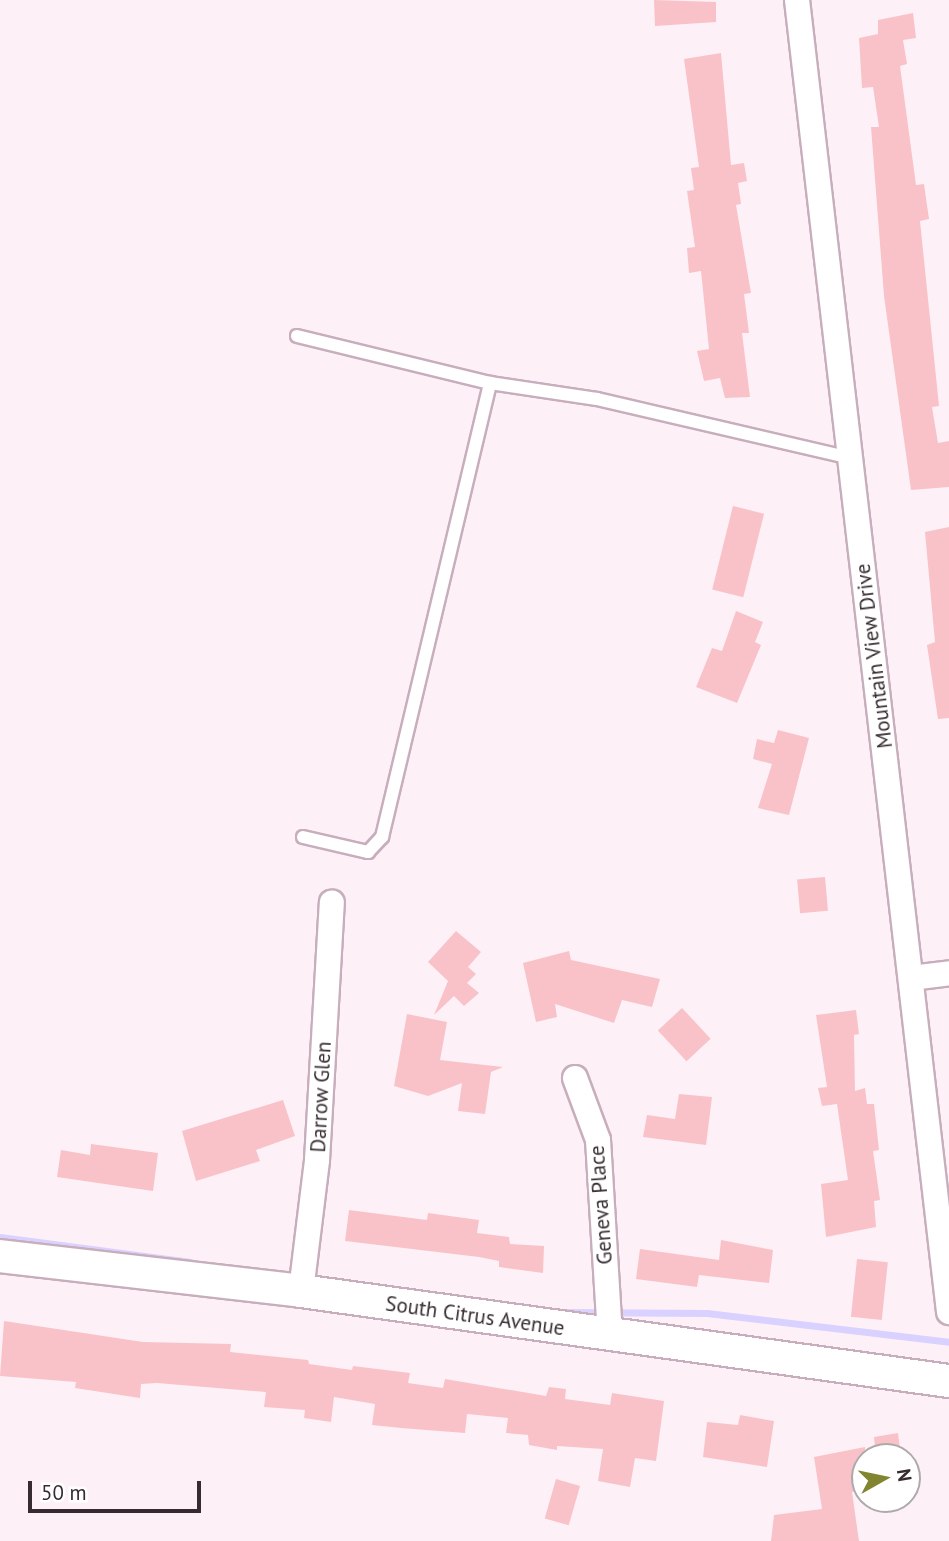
<!DOCTYPE html>
<style>
body{margin:0}
#map{position:relative;width:949px;height:1541px;overflow:hidden;background:#fdf1f7;font-family:"PT Sans",sans-serif}
div>[style]{position:absolute}
[style*='--x']{left:calc(var(--x)*1px);top:calc(var(--y)*1px);width:calc(var(--w)*1px);rotate:calc(var(--a)*1deg)}
.stream>*{height:7px;margin:-3.5px;padding:0 3.5px;transform-origin:3.5px;border-radius:3.5px;background:#d9d1ff}
.building>*{inset:0;background:#f9c2c9;transform-origin:0 0}
.roads{filter:drop-shadow(2px 0 #c8aebc) drop-shadow(-2px 0 #c8aebc) drop-shadow(0 2px #c8aebc) drop-shadow(0 -2px #c8aebc)}
.service>*{height:12px;margin:-6px;padding:0 6px;transform-origin:6px;border-radius:6px;background:#fff}
.minor>*{height:24px;margin:-12px;padding:0 12px;transform-origin:12px;border-radius:12px;background:#fff}
.tertiary>*{height:32px;margin:-16px;padding:0 16px;transform-origin:16px;border-radius:16px;background:#fff}
span{translate:-50% -50%;white-space:nowrap;text-align:center;line-height:1.15;-webkit-text-stroke:5px #fff;paint-order:stroke}
.street-label{font-size:21px;color:#352b30}
.north{position:absolute;left:851px;top:1443px;width:70px;height:70px;box-sizing:border-box;background:#fff;border:2px solid #aeaaac;border-radius:50%;rotate:81deg;font-size:19px;font-weight:700;line-height:28px;text-align:center;color:#352b30}
.north::after{content:'';display:block;margin:auto;width:24px;height:32px;background:#81852f;clip-path:polygon(50% 0,100% 100%,50% 72%,0 100%)}
.scale{position:absolute;left:28px;top:1481px;width:173px;height:32px;box-sizing:border-box;border:4px solid #352b30;border-top:0;padding-left:9px;font-size:21px;line-height:24px;white-space:nowrap;color:#352b30;-webkit-text-stroke:5px #fff;paint-order:stroke}
</style>
<div id="map">
<div class="stream">
<i style="--x:0;--y:1237;--w:192;--a:7.5"></i>
<i style="--x:563;--y:1312;--w:144;--a:0.4"></i>
<i style="--x:707;--y:1313;--w:244;--a:6.8"></i>
</div>
<div class="building">
<i style="clip-path:polygon(654px 0,716px 2px,716px 22px,655px 26px)"></i>
<i style="clip-path:polygon(913px 13px,916px 38px,903px 40px,907px 64px,900px 66px,916px 185px,924px 184px,929px 219px,920px 221px,939px 406px,932px 407px,938px 443px,949px 441px,949px 487px,911px 490px,884px 296px,871px 127px,879px 127px,873px 87px,862px 88px,859px 38px,878px 34px,878px 20px)"></i>
<i style="clip-path:polygon(721px 53px,731px 165px,744px 163px,747px 181px,738px 183px,741px 204px,736px 205px,751px 293px,744px 294px,749px 333px,742px 333px,750px 397px,725px 398px,720px 378px,704px 381px,697px 351px,709px 349px,701px 271px,689px 273px,687px 248px,695px 247px,687px 191px,694px 190px,691px 168px,699px 167px,684px 59px)"></i>
<i style="left:733px;top:506px;width:32px;height:86px;rotate:14deg"></i>
<i style="clip-path:polygon(949px 527px,949px 718px,938px 719px,927px 645px,935px 642px,925px 532px)"></i>
<i style="clip-path:polygon(736px 611px,763px 622px,755px 642px,761px 645px,737px 703px,696px 687px,712px 648px,722px 651px)"></i>
<i style="clip-path:polygon(778px 730px,809px 738px,789px 815px,758px 808px,772px 764px,753px 759px,757px 739px,774px 743px)"></i>
<i style="left:825px;top:877px;width:34px;height:28px;rotate:85deg"></i>
<i style="clip-path:polygon(456px 931px,481px 952px,468px 967px,476px 974px,467px 983px,479px 993px,464px 1006px,454px 996px,434px 1015px,448px 981px,428px 962px)"></i>
<i style="clip-path:polygon(569px 951px,571px 960px,660px 979px,652px 1007px,622px 1000px,614px 1023px,555px 1004px,557px 1017px,536px 1022px,523px 963px)"></i>
<i style="left:682px;top:1008px;width:42px;height:33px;rotate:47deg"></i>
<i style="clip-path:polygon(856px 1010px,859px 1034px,854px 1035px,855px 1091px,865px 1088px,867px 1104px,874px 1104px,879px 1150px,873px 1151px,880px 1200px,874px 1201px,876px 1227px,826px 1237px,821px 1184px,848px 1180px,837px 1104px,822px 1106px,818px 1088px,827px 1087px,816px 1015px)"></i>
<i style="clip-path:polygon(407px 1014px,447px 1022px,440px 1060px,503px 1067px,491px 1072px,485px 1114px,458px 1111px,462px 1083px,428px 1096px,394px 1086px)"></i>
<i style="clip-path:polygon(679px 1094px,712px 1097px,706px 1145px,643px 1137px,647px 1115px,675px 1119px)"></i>
<i style="clip-path:polygon(283px 1100px,295px 1136px,256px 1150px,260px 1161px,196px 1181px,182px 1131px)"></i>
<i style="clip-path:polygon(91px 1144px,158px 1153px,153px 1191px,57px 1177px,61px 1150px,90px 1155px)"></i>
<i style="clip-path:polygon(349px 1210px,427px 1220px,428px 1213px,479px 1220px,477px 1233px,509px 1237px,510px 1244px,544px 1246px,543px 1273px,499px 1267px,499px 1261px,479px 1257px,345px 1241px)"></i>
<i style="clip-path:polygon(721px 1240px,773px 1250px,769px 1283px,699px 1275px,697px 1287px,636px 1279px,640px 1249px,719px 1260px)"></i>
<i style="left:857px;top:1259px;width:31px;height:58px;rotate:6deg"></i>
<i style="clip-path:polygon(4px 1321px,143px 1342px,231px 1344px,230px 1352px,308px 1360px,309px 1364px,352px 1370px,353px 1366px,410px 1373px,408px 1383px,443px 1388px,445px 1379px,546px 1396px,549px 1387px,566px 1389px,565px 1399px,610px 1405px,612px 1393px,664px 1401px,656px 1461px,635px 1458px,630px 1487px,598px 1481px,603px 1449px,557px 1446px,557px 1450px,529px 1445px,528px 1435px,506px 1433px,508px 1418px,467px 1414px,465px 1433px,401px 1428px,372px 1425px,375px 1404px,334px 1397px,331px 1422px,304px 1418px,305px 1410px,264px 1407px,266px 1392px,157px 1383px,141px 1384px,140px 1398px,75px 1388px,76px 1382px,0 1376px)"></i>
<i style="clip-path:polygon(740px 1415px,774px 1421px,767px 1467px,703px 1457px,707px 1422px,738px 1425px)"></i>
<i style="clip-path:polygon(898px 1433px,901px 1457px,876px 1457px,874px 1437px)"></i>
<i style="clip-path:polygon(865px 1447px,865px 1490px,852px 1492px,859px 1541px,771px 1541px,774px 1515px,822px 1509px,814px 1457px)"></i>
<i style="left:556px;top:1479px;width:25px;height:41px;rotate:16deg"></i>
</div>
<div class="roads">
<div class="service">
<i style="--x:297;--y:336;--w:199;--a:13.7"></i>
<i style="--x:490;--y:383;--w:108;--a:8.5"></i>
<i style="--x:597;--y:399;--w:261;--a:13.1"></i>
<i style="--x:303;--y:837;--w:67;--a:13"></i>
<i style="--x:368;--y:852;--w:21;--a:-47"></i>
<i style="--x:382;--y:837;--w:467;--a:-76.6"></i>
</div>
<div class="minor">
<i style="--x:797;--y:0;--w:1321;--a:83.39"></i>
<i style="--x:911;--y:978;--w:38;--a:-7"></i>
<i style="--x:575;--y:1078;--w:66;--a:69.6"></i>
<i style="--x:598;--y:1140;--w:195;--a:86.5"></i>
<i style="--x:301;--y:1291;--w:132;--a:-83"></i>
<i style="--x:317;--y:1160;--w:258;--a:-86.7"></i>
</div>
<div class="tertiary">
<i style="--x:0;--y:1256;--w:303;--a:6.6"></i>
<i style="--x:301;--y:1291;--w:654;--a:7.91"></i>
</div>
</div>
<div class="street-label">
<span style="left:874px;top:656px;rotate:-97deg">Mountain View Drive</span>
<span style="left:321px;top:1097px;rotate:-87deg">Darrow Glen</span>
<span style="left:601px;top:1205px;rotate:-94deg">Geneva Place</span>
<span style="left:475px;top:1316px;rotate:8deg">South Citrus Avenue</span>
</div>
<div class="north">N</div>
<div class="scale">50 m</div>
</div>
